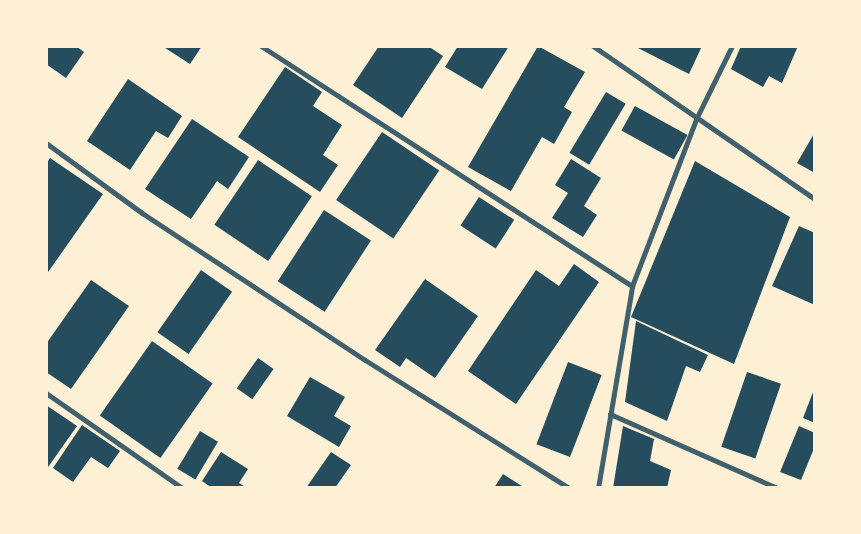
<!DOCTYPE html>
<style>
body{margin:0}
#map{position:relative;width:861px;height:534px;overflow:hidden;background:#fdf0d5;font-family:Quicksand,sans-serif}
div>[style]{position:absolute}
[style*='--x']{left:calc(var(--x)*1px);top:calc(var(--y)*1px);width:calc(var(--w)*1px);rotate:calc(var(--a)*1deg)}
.building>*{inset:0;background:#264d5e;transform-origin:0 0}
.minor>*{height:5px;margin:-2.5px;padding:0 2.5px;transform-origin:2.5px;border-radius:2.5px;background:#3f606c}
span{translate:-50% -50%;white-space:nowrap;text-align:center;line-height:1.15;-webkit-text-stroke:4px #fdf0d5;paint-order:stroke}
.frame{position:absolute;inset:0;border:48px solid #fdf0d5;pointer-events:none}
</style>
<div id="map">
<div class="building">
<i style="clip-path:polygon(46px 46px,76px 46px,84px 52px,66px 78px,46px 64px)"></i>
<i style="clip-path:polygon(162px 46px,202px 46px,190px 64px)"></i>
<i style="clip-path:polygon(379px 46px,428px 46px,443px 56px,402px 118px,353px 85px)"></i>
<i style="clip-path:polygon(458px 46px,509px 46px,482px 89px,445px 67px)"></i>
<i style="clip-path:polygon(538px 46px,585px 72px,564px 107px,572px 112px,554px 144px,542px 137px,511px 191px,468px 167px)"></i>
<i style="clip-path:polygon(634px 46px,702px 46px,689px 74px)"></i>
<i style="clip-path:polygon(741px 46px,798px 46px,782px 83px,769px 76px,763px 87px,731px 69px)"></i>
<i style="clip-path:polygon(285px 67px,322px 92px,313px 106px,342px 125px,323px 155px,338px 165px,320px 192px,238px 137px)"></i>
<i style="clip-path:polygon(128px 79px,182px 116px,168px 138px,156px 131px,130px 170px,87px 141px)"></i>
<i style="left:606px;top:92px;width:23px;height:71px;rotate:31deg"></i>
<i style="left:635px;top:106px;width:60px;height:28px;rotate:29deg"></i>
<i style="clip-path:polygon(192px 119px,249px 157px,228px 189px,217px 181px,191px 219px,145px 189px)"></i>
<i style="left:382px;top:132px;width:69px;height:82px;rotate:34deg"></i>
<i style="clip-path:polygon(815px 132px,815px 173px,797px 163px)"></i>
<i style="clip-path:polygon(50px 158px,103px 194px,46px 275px,46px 164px)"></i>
<i style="clip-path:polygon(571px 159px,601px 178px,584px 206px,597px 215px,583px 237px,552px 218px,568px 193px,555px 185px)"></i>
<i style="left:258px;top:160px;width:65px;height:78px;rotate:34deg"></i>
<i style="clip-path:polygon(695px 161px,790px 217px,734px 364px,631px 317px)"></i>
<i style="left:479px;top:197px;width:42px;height:34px;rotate:33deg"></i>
<i style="left:324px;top:210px;width:56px;height:85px;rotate:33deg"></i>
<i style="clip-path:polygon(799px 226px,815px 233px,815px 305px,772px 286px)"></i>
<i style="clip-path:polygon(574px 264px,599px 282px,516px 404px,468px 371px,536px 270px,559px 286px)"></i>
<i style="left:201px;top:270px;width:38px;height:76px;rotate:35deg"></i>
<i style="clip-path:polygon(425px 279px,478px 316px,435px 378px,406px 358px,400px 367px,375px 350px)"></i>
<i style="clip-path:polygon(91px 280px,129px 306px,71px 389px,46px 372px,46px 344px)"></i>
<i style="clip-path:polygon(636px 321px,708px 355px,700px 372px,686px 366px,667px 421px,625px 402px)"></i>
<i style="left:152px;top:341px;width:74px;height:91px;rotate:35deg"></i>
<i style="left:258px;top:358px;width:19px;height:37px;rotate:35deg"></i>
<i style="left:568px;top:362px;width:36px;height:88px;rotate:21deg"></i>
<i style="left:747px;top:372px;width:36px;height:79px;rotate:19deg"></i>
<i style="clip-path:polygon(310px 377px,345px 397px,334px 416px,351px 426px,339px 447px,287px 416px)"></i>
<i style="clip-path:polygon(815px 387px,815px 423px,803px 418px)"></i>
<i style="clip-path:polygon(46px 405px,77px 426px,46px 470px)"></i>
<i style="clip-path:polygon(82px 425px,120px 451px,108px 468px,91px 457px,73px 482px,53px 468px)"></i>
<i style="clip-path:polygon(623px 426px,654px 439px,650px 461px,671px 470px,667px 488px,613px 488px)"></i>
<i style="clip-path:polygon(799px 426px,815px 433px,815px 446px,801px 480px,780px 472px)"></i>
<i style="left:200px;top:431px;width:21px;height:44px;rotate:31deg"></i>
<i style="clip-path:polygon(221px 452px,248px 469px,239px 483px,247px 488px,212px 488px,202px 481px)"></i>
<i style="clip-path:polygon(331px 452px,351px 465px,335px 488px,306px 488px)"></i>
<i style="clip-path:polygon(503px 474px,525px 488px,494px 488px)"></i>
</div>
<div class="minor">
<i style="--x:261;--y:46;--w:442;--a:32.9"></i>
<i style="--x:593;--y:46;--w:270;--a:34.6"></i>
<i style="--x:46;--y:143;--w:119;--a:36.1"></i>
<i style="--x:142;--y:213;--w:267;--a:33.4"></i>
<i style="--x:365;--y:360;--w:241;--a:32.1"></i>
<i style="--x:46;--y:393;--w:166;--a:34.9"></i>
<i style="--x:610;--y:414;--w:183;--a:23.9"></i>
<i style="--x:598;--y:488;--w:205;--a:-80.4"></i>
<i style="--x:632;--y:286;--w:181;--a:-69"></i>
<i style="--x:697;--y:117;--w:79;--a:-63.8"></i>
</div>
<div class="frame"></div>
</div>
